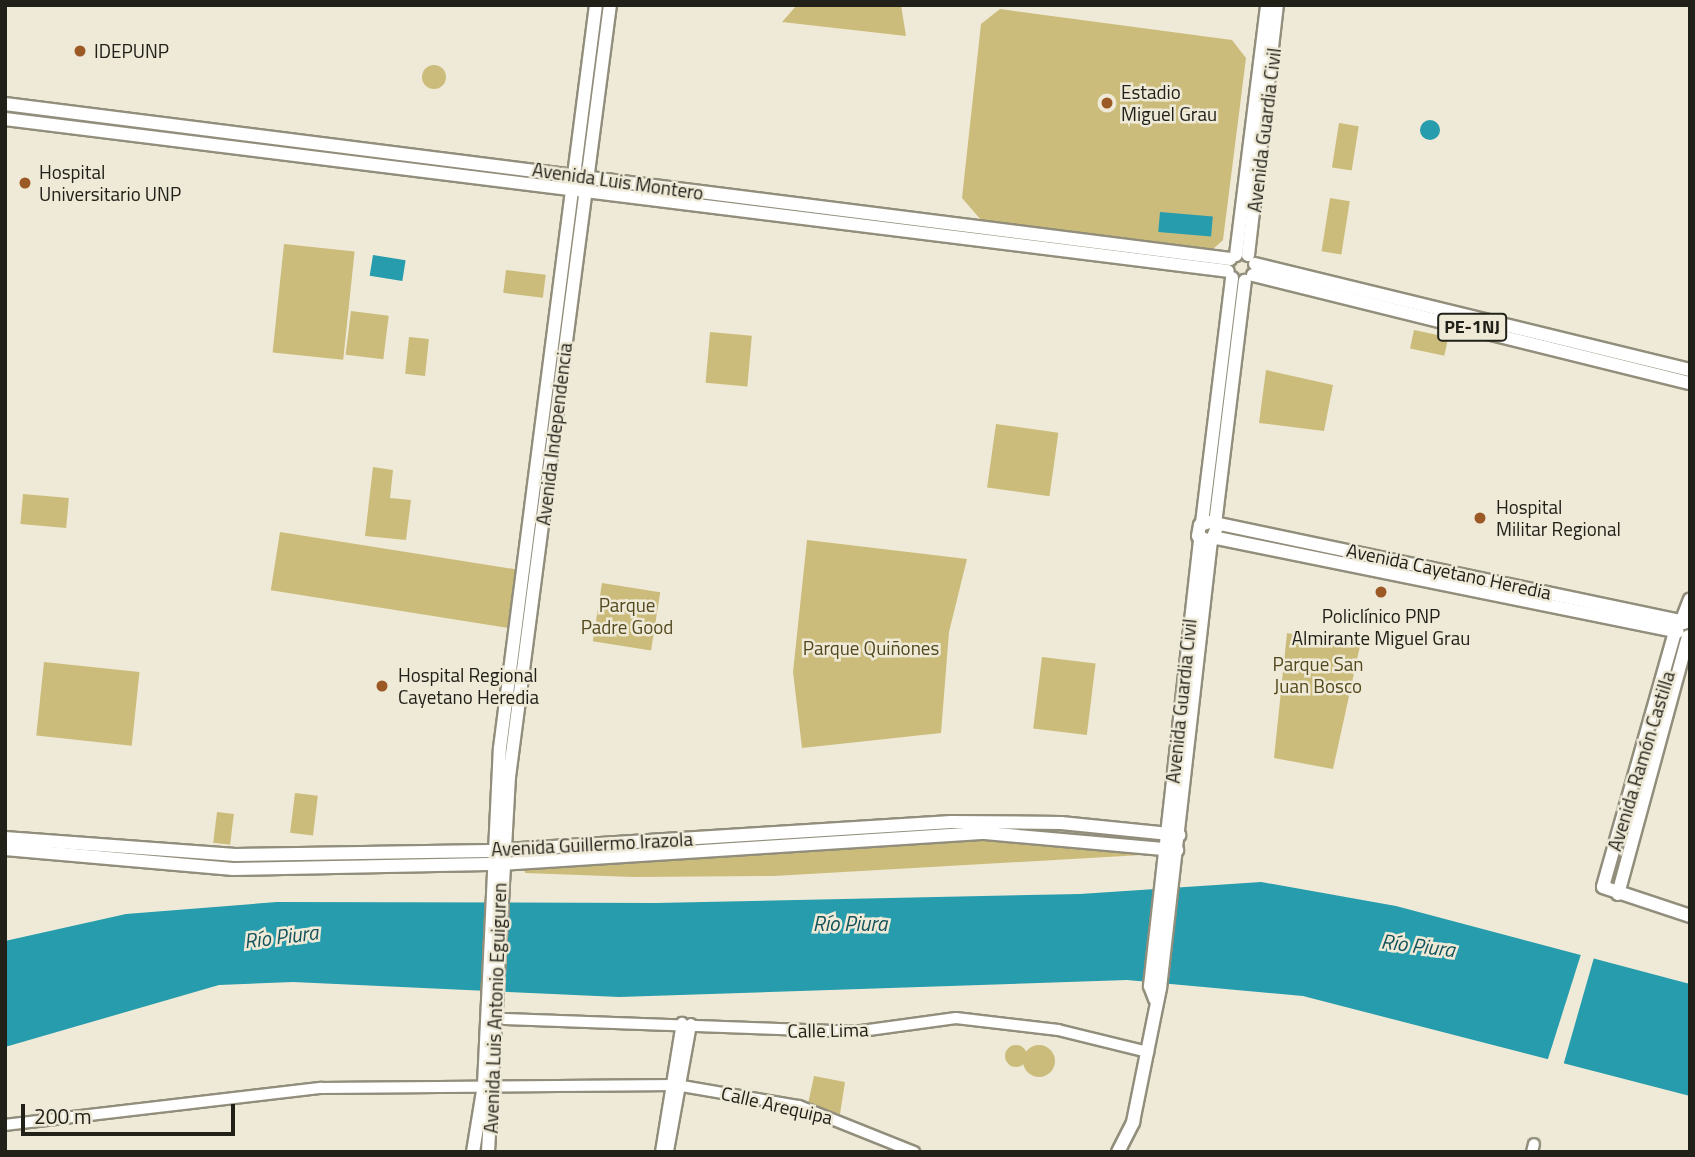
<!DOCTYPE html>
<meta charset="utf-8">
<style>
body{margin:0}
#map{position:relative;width:1695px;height:1157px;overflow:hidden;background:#efead7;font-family:"Titillium Web",sans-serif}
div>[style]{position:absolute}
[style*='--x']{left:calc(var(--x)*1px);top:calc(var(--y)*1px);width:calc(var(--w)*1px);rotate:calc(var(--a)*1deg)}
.green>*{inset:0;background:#ccbc7b;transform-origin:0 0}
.round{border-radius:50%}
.water>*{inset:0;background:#269cac;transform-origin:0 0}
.pier>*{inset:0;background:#efead7}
.roads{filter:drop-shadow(2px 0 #928e7c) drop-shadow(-2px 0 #928e7c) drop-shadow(0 2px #928e7c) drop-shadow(0 -2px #928e7c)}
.minor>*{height:10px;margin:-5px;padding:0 5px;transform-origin:5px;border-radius:5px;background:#fff}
.major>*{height:12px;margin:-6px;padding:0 6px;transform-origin:6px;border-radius:6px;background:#fff}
.dots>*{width:19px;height:19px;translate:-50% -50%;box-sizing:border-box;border:4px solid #efead7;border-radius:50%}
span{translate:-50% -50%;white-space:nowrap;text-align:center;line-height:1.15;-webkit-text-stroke:5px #efead7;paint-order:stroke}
.shield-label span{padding:2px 5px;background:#efead7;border:2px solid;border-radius:5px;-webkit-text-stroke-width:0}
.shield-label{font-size:18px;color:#212019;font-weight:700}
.poi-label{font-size:19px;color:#212019}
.left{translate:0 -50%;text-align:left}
.street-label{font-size:19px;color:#212019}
.park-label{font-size:19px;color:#53481d}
.water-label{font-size:21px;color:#14535c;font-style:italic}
.frame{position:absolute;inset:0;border:7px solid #212019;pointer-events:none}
.scale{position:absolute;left:21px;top:1104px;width:214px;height:32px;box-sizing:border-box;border:4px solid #212019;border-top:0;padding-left:9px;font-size:21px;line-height:24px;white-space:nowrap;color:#212019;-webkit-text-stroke:5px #efead7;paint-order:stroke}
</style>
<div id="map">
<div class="green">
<i style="clip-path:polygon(797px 5px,901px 5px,906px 36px,782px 22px)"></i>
<i style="clip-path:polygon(1000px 9px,1232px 40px,1246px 58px,1223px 240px,1212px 250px,981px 220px,962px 198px,981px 24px)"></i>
<i class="round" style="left:422px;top:65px;width:24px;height:24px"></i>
<i style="clip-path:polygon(5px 107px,266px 143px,5px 113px)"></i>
<i style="left:1339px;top:123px;width:20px;height:45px;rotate:9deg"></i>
<i style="left:275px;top:142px;width:276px;height:5px;rotate:7deg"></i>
<i style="left:1330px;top:198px;width:20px;height:54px;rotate:9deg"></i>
<i style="left:284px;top:244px;width:71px;height:109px;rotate:6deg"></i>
<i style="left:506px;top:270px;width:40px;height:23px;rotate:7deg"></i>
<i style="left:351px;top:311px;width:38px;height:44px;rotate:7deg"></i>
<i style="left:1414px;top:330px;width:35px;height:19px;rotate:12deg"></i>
<i style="left:710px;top:332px;width:42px;height:51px;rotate:5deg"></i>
<i style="left:409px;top:337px;width:20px;height:37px;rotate:6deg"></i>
<i style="clip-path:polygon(1266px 370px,1333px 385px,1324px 431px,1259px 423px)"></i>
<i style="left:996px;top:424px;width:63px;height:64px;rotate:8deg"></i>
<i style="clip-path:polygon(373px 467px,393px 470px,390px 498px,411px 500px,406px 540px,365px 536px)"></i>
<i style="left:23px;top:494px;width:46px;height:30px;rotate:5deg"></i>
<i style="left:280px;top:532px;width:244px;height:59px;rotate:9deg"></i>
<i style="clip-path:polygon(807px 540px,967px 559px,949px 632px,941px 733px,802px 748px,793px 672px)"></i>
<i style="left:602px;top:583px;width:59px;height:59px;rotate:9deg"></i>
<i style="clip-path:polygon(1287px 633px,1360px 646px,1333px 769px,1274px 758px)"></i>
<i style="left:1042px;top:657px;width:54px;height:72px;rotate:7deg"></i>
<i style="left:44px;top:662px;width:96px;height:74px;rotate:6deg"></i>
<i style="clip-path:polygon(1657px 714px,1661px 715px,1618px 874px,1616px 868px)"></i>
<i style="left:295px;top:793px;width:23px;height:40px;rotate:7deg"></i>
<i style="left:217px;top:812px;width:17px;height:31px;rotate:7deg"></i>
<i style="clip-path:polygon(995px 840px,1159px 854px,774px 876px,633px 877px,525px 873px,524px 868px)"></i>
<i class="round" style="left:1005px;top:1045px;width:22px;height:22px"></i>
<i class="round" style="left:1023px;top:1045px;width:32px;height:32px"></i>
<i style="clip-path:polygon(814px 1076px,845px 1082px,840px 1114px,808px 1104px)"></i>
</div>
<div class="water">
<i class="round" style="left:1420px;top:120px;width:20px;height:20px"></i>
<i style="left:1160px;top:212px;width:53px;height:20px;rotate:5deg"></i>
<i style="left:373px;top:255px;width:33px;height:21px;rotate:9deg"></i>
<i style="clip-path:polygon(1261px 882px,1396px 906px,1690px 984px,1690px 1096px,1303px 996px,1127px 980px,619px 997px,293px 982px,219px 985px,5px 1047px,5px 941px,126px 914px,277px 902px,656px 903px,1080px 894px)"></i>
</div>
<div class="pier">
<i style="clip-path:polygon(1582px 951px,1595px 954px,1563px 1066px,1547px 1062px)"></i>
</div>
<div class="roads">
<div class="minor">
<i style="--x:505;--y:1019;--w:349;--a:2.1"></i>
<i style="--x:854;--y:1032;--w:103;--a:-7.8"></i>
<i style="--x:956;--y:1018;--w:103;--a:6.7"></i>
<i style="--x:1058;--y:1030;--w:93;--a:13.7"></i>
<i style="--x:5;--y:1125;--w:318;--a:-6.7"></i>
<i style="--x:321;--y:1088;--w:355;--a:-0.5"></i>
<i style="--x:676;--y:1085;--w:125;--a:9.7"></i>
<i style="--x:799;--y:1106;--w:124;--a:21.8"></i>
<i style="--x:668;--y:1151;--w:129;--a:-79.7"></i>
<i style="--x:661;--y:1152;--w:131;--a:-80.8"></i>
<i style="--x:1532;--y:1152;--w:8;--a:-76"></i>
</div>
<div class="major">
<i style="--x:5;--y:104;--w:1235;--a:7.21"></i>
<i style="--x:5;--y:119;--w:1232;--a:7.08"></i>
<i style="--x:1236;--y:255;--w:252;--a:-82.9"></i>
<i style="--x:1248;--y:255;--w:252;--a:-83.4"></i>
<i style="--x:1255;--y:264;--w:448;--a:13.7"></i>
<i style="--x:1253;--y:275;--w:450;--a:13.9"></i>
<i style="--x:1202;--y:523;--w:247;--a:-83"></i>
<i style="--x:1215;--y:524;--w:245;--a:-83"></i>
<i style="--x:1217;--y:527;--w:16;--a:112"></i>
<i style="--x:1211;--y:542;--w:14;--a:-155"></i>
<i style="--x:1198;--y:536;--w:11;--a:-80"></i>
<i style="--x:1200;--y:525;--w:10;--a:-17"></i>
<i style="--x:1210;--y:522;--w:480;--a:11.9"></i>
<i style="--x:1217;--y:538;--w:470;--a:11.5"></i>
<i style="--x:1682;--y:620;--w:22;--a:-69"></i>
<i style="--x:1690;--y:621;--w:14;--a:163"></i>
<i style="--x:1677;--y:625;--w:272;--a:105.8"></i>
<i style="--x:1603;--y:887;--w:92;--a:18.4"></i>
<i style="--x:5;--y:838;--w:231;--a:4.2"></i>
<i style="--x:235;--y:855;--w:255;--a:-0.9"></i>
<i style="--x:490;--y:851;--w:462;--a:-3.6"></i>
<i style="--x:951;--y:822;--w:110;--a:0.5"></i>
<i style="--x:1061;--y:823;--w:119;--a:5.8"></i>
<i style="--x:5;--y:849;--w:229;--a:5"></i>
<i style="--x:233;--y:869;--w:268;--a:-1.1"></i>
<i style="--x:501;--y:864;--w:485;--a:-3.7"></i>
<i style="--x:985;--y:833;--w:193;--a:5.1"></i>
<i style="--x:1618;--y:894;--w:267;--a:-74.8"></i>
<i style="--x:1155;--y:999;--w:14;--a:-111"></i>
<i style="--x:1150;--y:986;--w:450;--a:-83.6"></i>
<i style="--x:473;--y:1152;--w:68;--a:-80.7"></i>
<i style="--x:484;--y:1085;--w:337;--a:-87.3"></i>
<i style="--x:500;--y:748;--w:749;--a:-82.64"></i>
<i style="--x:488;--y:1152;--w:376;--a:-86.8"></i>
<i style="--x:509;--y:777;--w:779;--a:-82.55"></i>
<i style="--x:1118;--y:1152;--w:34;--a:-63"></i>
<i style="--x:1133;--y:1122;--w:137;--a:-78.6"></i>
<i style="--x:1160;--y:988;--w:449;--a:-83.5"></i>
</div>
</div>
<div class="dots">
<i style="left:80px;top:51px;background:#9b5926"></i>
<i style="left:1107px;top:103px;background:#9b5926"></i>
<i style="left:25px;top:183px;background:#9b5926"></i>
<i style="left:1480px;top:518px;background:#9b5926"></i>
<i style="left:1381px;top:592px;background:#9b5926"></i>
<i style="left:382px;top:686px;background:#9b5926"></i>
</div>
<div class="shield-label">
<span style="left:1472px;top:327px">PE-1NJ</span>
</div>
<div class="poi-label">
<span class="left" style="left:94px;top:51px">IDEPUNP</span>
<span class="left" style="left:1121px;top:103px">Estadio<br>Miguel Grau</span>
<span class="left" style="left:39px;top:183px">Hospital<br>Universitario UNP</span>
<span class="left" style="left:1496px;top:518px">Hospital<br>Militar Regional</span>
<span style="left:1381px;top:627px">Policlínico PNP<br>Almirante Miguel Grau</span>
<span class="left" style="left:398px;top:686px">Hospital Regional<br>Cayetano Heredia</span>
</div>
<div class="street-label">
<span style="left:1264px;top:130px;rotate:-83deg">Avenida Guardia Civil</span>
<span style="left:618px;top:181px;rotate:8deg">Avenida Luis Montero</span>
<span style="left:554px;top:434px;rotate:-83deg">Avenida Independencia</span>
<span style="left:1449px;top:571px;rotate:12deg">Avenida Cayetano Heredia</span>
<span style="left:1181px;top:701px;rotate:-84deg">Avenida Guardia Civil</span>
<span style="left:1641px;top:761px;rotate:-73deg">Avenida Ramón Castilla</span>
<span style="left:592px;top:844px;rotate:-3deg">Avenida Guillermo Irazola</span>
<span style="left:495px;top:1008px;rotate:-88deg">Avenida Luis Antonio Eguiguren</span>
<span style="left:828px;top:1030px;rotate:-1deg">Calle Lima</span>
<span style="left:777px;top:1105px;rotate:13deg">Calle Arequipa</span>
</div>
<div class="park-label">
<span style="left:627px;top:616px">Parque<br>Padre Good</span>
<span style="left:871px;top:648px">Parque Quiñones</span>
<span style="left:1318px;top:675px">Parque San<br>Juan Bosco</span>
</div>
<div class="water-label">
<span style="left:850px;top:923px">Río Piura</span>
<span style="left:281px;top:936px;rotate:-7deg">Río Piura</span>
<span style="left:1418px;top:945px;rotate:7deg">Río Piura</span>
</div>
<div class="frame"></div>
<div class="scale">200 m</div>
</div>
